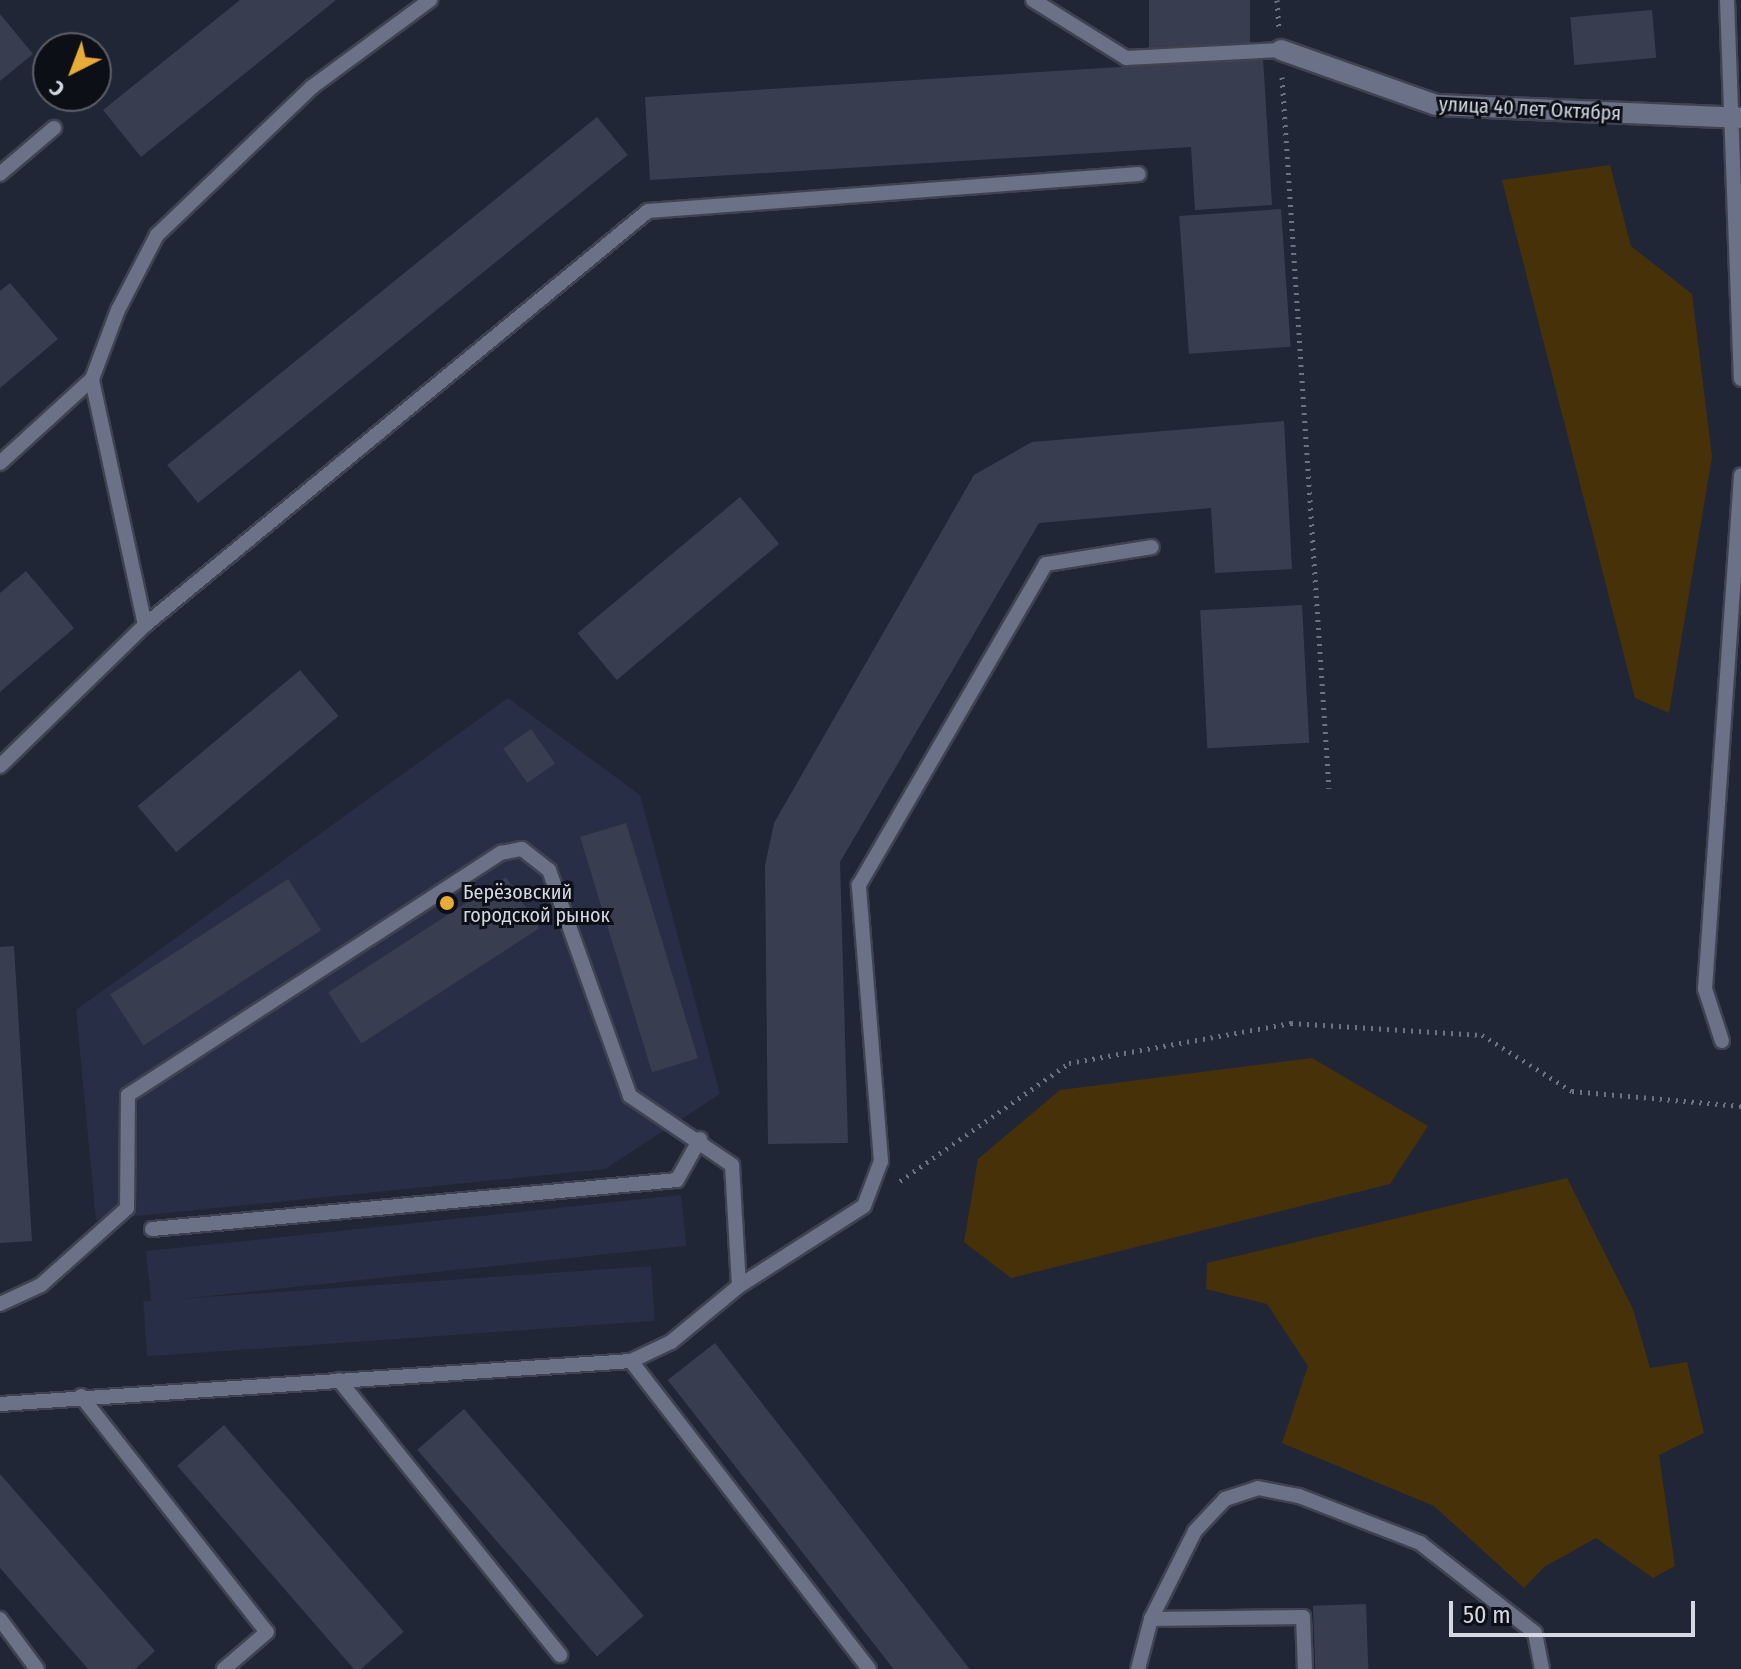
<!DOCTYPE html>
<meta charset="utf-8">
<style>
body{margin:0}
#map{position:relative;width:1741px;height:1669px;overflow:hidden;background:#212637;font-family:"Fira Sans Condensed",sans-serif}
div>[style]{position:absolute}
[style*='--x']{left:calc(var(--x)*1px);top:calc(var(--y)*1px);width:calc(var(--w)*1px);rotate:calc(var(--a)*1deg)}
.built>*{inset:0;background:#282e45;transform-origin:0 0}
.green>*{inset:0;background:#473108}
.building>*{inset:0;background:#383e50;transform-origin:0 0}
.path>*{height:5px;margin-top:-2.5px;transform-origin:0;background:repeating-linear-gradient(90deg,#6e7381 0 2px,transparent 0 8px)}
.roads{filter:drop-shadow(2px 0 #3f4351) drop-shadow(-2px 0 #3f4351) drop-shadow(0 2px #3f4351) drop-shadow(0 -2px #3f4351)}
.lane>*{height:14px;margin:-7px;padding:0 7px;transform-origin:7px;border-radius:7px;background:#6b7186}
.street>*{height:20px;margin:-10px;padding:0 10px;transform-origin:10px;border-radius:10px;background:#6b7186}
.dots>*{width:22px;height:22px;translate:-50% -50%;box-sizing:border-box;border:4px solid #0d0f17;border-radius:50%}
span{translate:-50% -50%;white-space:nowrap;text-align:center;line-height:1.15;-webkit-text-stroke:6px #0d0f17;paint-order:stroke}
.street-label{font-size:20px;color:#d4d8e3}
.poi-label{font-size:20px;color:#d4d8e3}
.left{translate:0 -50%;text-align:left}
.north{position:absolute;left:32px;top:32px;width:80px;height:80px;box-sizing:border-box;background:#0d0f17;border:2px solid #5d5f69;border-radius:50%;rotate:222deg;font-size:22px;font-weight:700;line-height:32px;text-align:center;color:#d4d8e3}
.north::after{content:'';display:block;margin:auto;width:28px;height:36px;background:#e9ab38;clip-path:polygon(50% 0,100% 100%,50% 72%,0 100%)}
.scale{position:absolute;left:1449px;top:1601px;width:246px;height:36px;box-sizing:border-box;border:4px solid #d4d8e3;border-top:0;padding-left:10px;font-size:24px;line-height:28px;white-space:nowrap;color:#d4d8e3;-webkit-text-stroke:6px #0d0f17;paint-order:stroke}
</style>
<div id="map">
<div class="built">
<i style="clip-path:polygon(508px 698px,640px 795px,720px 1094px,605px 1169px,96px 1220px,76px 1010px)"></i>
<i style="left:681px;top:1195px;width:51px;height:538px;rotate:84deg"></i>
<i style="left:651px;top:1266px;width:55px;height:509px;rotate:86deg"></i>
</div>
<div class="green">
<i style="clip-path:polygon(1610px 165px,1631px 246px,1692px 294px,1712px 457px,1669px 713px,1635px 698px,1502px 180px)"></i>
<i style="clip-path:polygon(1312px 1058px,1428px 1126px,1390px 1184px,1011px 1278px,964px 1242px,978px 1159px,1060px 1090px)"></i>
<i style="clip-path:polygon(1567px 1178px,1633px 1309px,1650px 1368px,1687px 1362px,1704px 1433px,1659px 1455px,1675px 1566px,1653px 1578px,1596px 1538px,1544px 1567px,1524px 1588px,1434px 1506px,1282px 1443px,1308px 1366px,1267px 1304px,1206px 1289px,1207px 1263px)"></i>
</div>
<div class="building">
<i style="clip-path:polygon(240px 0,336px 0,141px 157px,103px 110px)"></i>
<i style="left:1149px;top:0;width:101px;height:49px"></i>
<i style="left:1652px;top:10px;width:48px;height:82px;rotate:85deg"></i>
<i style="clip-path:polygon(0 14px,33px 54px,0 81px)"></i>
<i style="clip-path:polygon(1263px 58px,1272px 205px,1195px 210px,1191px 147px,650px 180px,645px 97px)"></i>
<i style="left:597px;top:117px;width:49px;height:553px;rotate:51deg"></i>
<i style="left:1281px;top:209px;width:138px;height:102px;rotate:86deg"></i>
<i style="clip-path:polygon(10px 283px,58px 339px,0 388px,0 291px)"></i>
<i style="clip-path:polygon(1284px 421px,1292px 569px,1215px 573px,1211px 508px,1039px 523px,840px 862px,848px 1143px,768px 1144px,765px 866px,774px 823px,974px 475px,1032px 442px)"></i>
<i style="left:740px;top:497px;width:61px;height:212px;rotate:50deg"></i>
<i style="clip-path:polygon(26px 571px,74px 628px,0 692px,0 593px)"></i>
<i style="left:1302px;top:605px;width:138px;height:102px;rotate:87deg"></i>
<i style="left:300px;top:670px;width:60px;height:212px;rotate:50deg"></i>
<i style="left:531px;top:729px;width:42px;height:34px;rotate:55deg"></i>
<i style="left:626px;top:823px;width:246px;height:48px;rotate:73deg"></i>
<i style="left:506px;top:877px;width:61px;height:212px;rotate:57deg"></i>
<i style="left:288px;top:879px;width:61px;height:212px;rotate:57deg"></i>
<i style="clip-path:polygon(14px 946px,32px 1241px,0 1243px,0 947px)"></i>
<i style="left:715px;top:1343px;width:415px;height:60px;rotate:52deg"></i>
<i style="left:464px;top:1409px;width:274px;height:62px;rotate:49deg"></i>
<i style="left:224px;top:1425px;width:274px;height:62px;rotate:49deg"></i>
<i style="clip-path:polygon(0 1474px,155px 1651px,135px 1669px,88px 1669px,0 1568px)"></i>
<i style="left:1366px;top:1604px;width:65px;height:53px;rotate:88deg"></i>
</div>
<div class="path">
<i style="--x:1277;--y:0;--w:27;--a:86"></i>
<i style="--x:1282;--y:77;--w:713;--a:86.22"></i>
<i style="--x:900;--y:1181;--w:206;--a:-34.9"></i>
<i style="--x:1069;--y:1063;--w:226;--a:-10.2"></i>
<i style="--x:1291;--y:1023;--w:191;--a:3.6"></i>
<i style="--x:1482;--y:1035;--w:106;--a:31.9"></i>
<i style="--x:1572;--y:1091;--w:170;--a:5.1"></i>
</div>
<div class="roads">
<div class="lane">
<i style="--x:1033;--y:0;--w:110;--a:31.9"></i>
<i style="--x:1126;--y:58;--w:155;--a:-3"></i>
<i style="--x:1727;--y:0;--w:379;--a:87.9"></i>
<i style="--x:0;--y:174;--w:71;--a:-40.4"></i>
<i style="--x:0;--y:463;--w:125;--a:-42.4"></i>
<i style="--x:145;--y:625;--w:252;--a:-102.2"></i>
<i style="--x:92;--y:379;--w:74;--a:-69.4"></i>
<i style="--x:118;--y:310;--w:85;--a:-62.5"></i>
<i style="--x:157;--y:235;--w:214;--a:-43.7"></i>
<i style="--x:312;--y:87;--w:147;--a:-36.4"></i>
<i style="--x:0;--y:766;--w:202;--a:-44.2"></i>
<i style="--x:145;--y:625;--w:651;--a:-39.46"></i>
<i style="--x:648;--y:211;--w:492;--a:-4.3"></i>
<i style="--x:1722;--y:1041;--w:55;--a:-108.1"></i>
<i style="--x:1705;--y:989;--w:515;--a:-85.99"></i>
<i style="--x:152;--y:1229;--w:527;--a:-5.33"></i>
<i style="--x:677;--y:1180;--w:47;--a:-60.7"></i>
<i style="--x:739;--y:1286;--w:148;--a:-32.6"></i>
<i style="--x:864;--y:1206;--w:48;--a:-69.3"></i>
<i style="--x:881;--y:1161;--w:277;--a:-94.6"></i>
<i style="--x:859;--y:885;--w:371;--a:-59.8"></i>
<i style="--x:1046;--y:564;--w:107;--a:-9.1"></i>
<i style="--x:0;--y:1304;--w:45;--a:-24.9"></i>
<i style="--x:41;--y:1285;--w:115;--a:-41.8"></i>
<i style="--x:127;--y:1208;--w:113;--a:-89.5"></i>
<i style="--x:128;--y:1095;--w:445;--a:-33"></i>
<i style="--x:501;--y:853;--w:21;--a:-11"></i>
<i style="--x:522;--y:849;--w:34;--a:38"></i>
<i style="--x:549;--y:870;--w:240;--a:70.3"></i>
<i style="--x:630;--y:1096;--w:123;--a:34.1"></i>
<i style="--x:732;--y:1165;--w:121;--a:86.7"></i>
<i style="--x:739;--y:1286;--w:88;--a:140.5"></i>
<i style="--x:671;--y:1342;--w:44;--a:154.6"></i>
<i style="--x:631;--y:1361;--w:632;--a:176.1"></i>
<i style="--x:631;--y:1361;--w:389;--a:52.3"></i>
<i style="--x:339;--y:1380;--w:353;--a:51.2"></i>
<i style="--x:81;--y:1396;--w:300;--a:51.8"></i>
<i style="--x:267;--y:1632;--w:57;--a:139.3"></i>
<i style="--x:0;--y:1619;--w:62;--a:53.5"></i>
<i style="--x:1151;--y:1619;--w:152;--a:-0.8"></i>
<i style="--x:1303;--y:1617;--w:52;--a:87.8"></i>
<i style="--x:1138;--y:1669;--w:52;--a:-75.4"></i>
<i style="--x:1151;--y:1619;--w:98;--a:-63.4"></i>
<i style="--x:1195;--y:1531;--w:44;--a:-46.8"></i>
<i style="--x:1225;--y:1499;--w:35;--a:-18"></i>
<i style="--x:1258;--y:1488;--w:42;--a:11"></i>
<i style="--x:1299;--y:1496;--w:130;--a:21.2"></i>
<i style="--x:1420;--y:1543;--w:146;--a:38"></i>
<i style="--x:1535;--y:1633;--w:37;--a:79"></i>
</div>
<div class="street">
<i style="--x:1281;--y:50;--w:164;--a:19.5"></i>
<i style="--x:1436;--y:105;--w:305;--a:2.4"></i>
</div>
</div>
<div class="dots">
<i style="left:447px;top:903px;background:#e9ab38"></i>
</div>
<div class="street-label">
<span style="left:1530px;top:109px;rotate:3deg">улица 40 лет Октября</span>
</div>
<div class="poi-label">
<span class="left" style="left:463px;top:904px">Берёзовский<br>городской рынок</span>
</div>
<div class="north">С</div>
<div class="scale">50 m</div>
</div>
